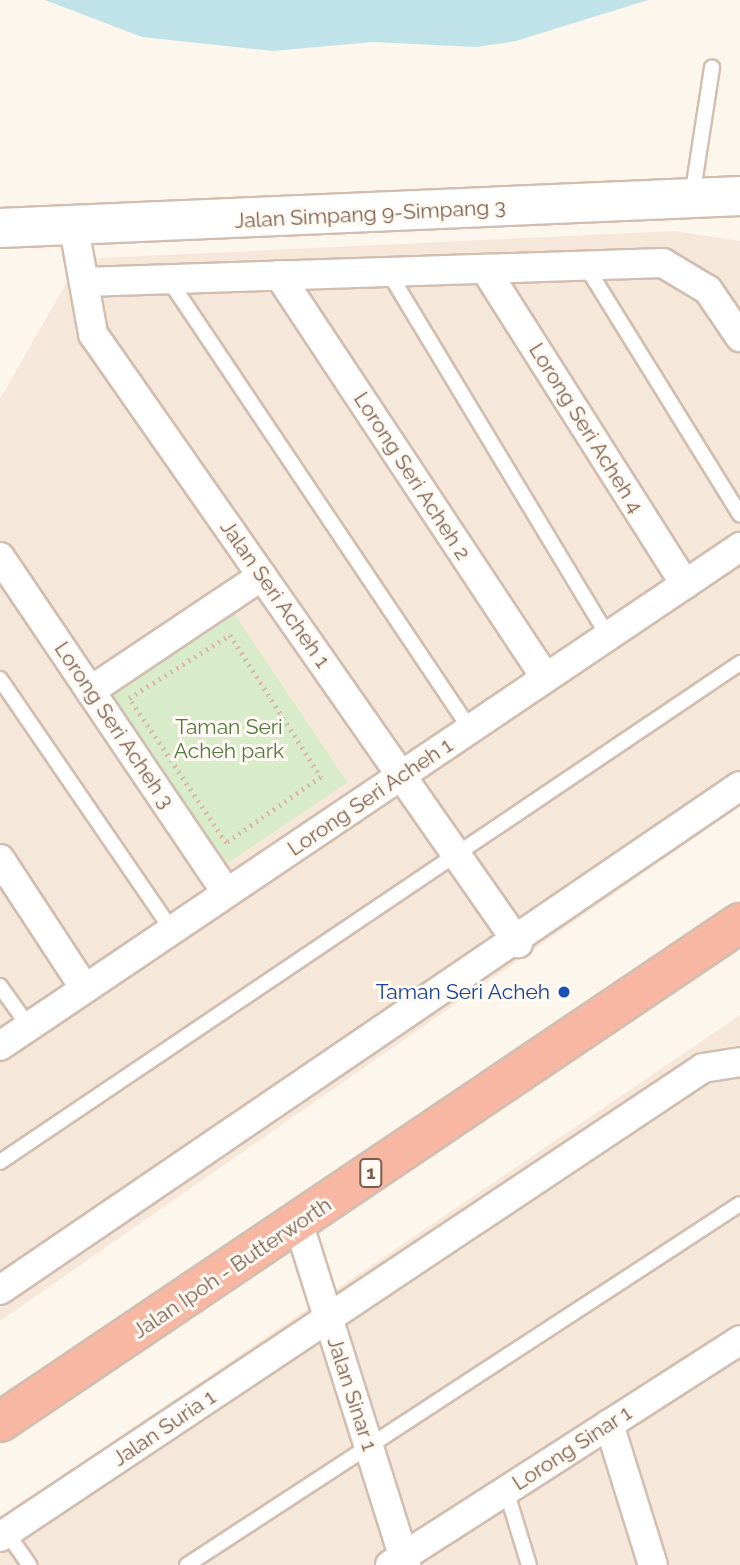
<!DOCTYPE html>
<style>
body{margin:0}
#map{position:relative;width:740px;height:1565px;overflow:hidden;background:#fdf6ec;font-family:Raleway,sans-serif}
div>[style]{position:absolute}
[style*='--x']{left:calc(var(--x)*1px);top:calc(var(--y)*1px);width:calc(var(--w)*1px);rotate:calc(var(--a)*1deg)}
.residential>*{inset:0;background:#f5e8da}
.green>*{inset:0;background:#d8ecc9;transform-origin:0 0}
.water>*{inset:0;background:#bfe3e8}
.path>*{height:4.5px;margin-top:-2.25px;transform-origin:0;background:repeating-linear-gradient(90deg,#d9b8a5 0 2px,transparent 0 7px)}
.roads{filter:drop-shadow(2px 0 #d1beb0) drop-shadow(-2px 0 #d1beb0) drop-shadow(0 2px #d1beb0) drop-shadow(0 -2px #d1beb0)}
.lane>*{height:14px;margin:-7px;padding:0 7px;transform-origin:7px;border-radius:7px;background:#fff}
.street>*{height:28px;margin:-14px;padding:0 14px;transform-origin:14px;border-radius:14px;background:#fff}
.secondary>*{height:38px;margin:-19px;padding:0 19px;transform-origin:19px;border-radius:19px;background:#fff}
.highway>*{height:38px;margin:-19px;padding:0 19px;transform-origin:19px;border-radius:19px;background:#f7b7a3}
.dots>*{width:19px;height:19px;translate:-50% -50%;box-sizing:border-box;border:4px solid #fffaf3;border-radius:50%}
span{translate:-50% -50%;white-space:nowrap;text-align:center;line-height:1.15;-webkit-text-stroke:6px #fffaf3;paint-order:stroke}
.shield-label span{padding:2px 5px;background:#fffaf3;border:2px solid;border-radius:5px;-webkit-text-stroke-width:0}
.shield-label{font-size:19px;color:#7a5c4d;font-weight:700}
.street-label{font-size:21px;color:#7a5c4d}
.park-label{font-size:21px;color:#537a41}
.transit-label{font-size:21px;color:#164399}
.right{translate:-100% -50%;text-align:right}
</style>
<div id="map">
<div class="residential">
<i style="clip-path:polygon(675px 231px,740px 241px,740px 806px,0 1321px,0 399px,80px 259px)"></i>
<i style="clip-path:polygon(740px 1015px,740px 1565px,0 1565px,0 1518px)"></i>
</div>
<div class="green">
<i style="left:234px;top:614px;width:203px;height:148px;rotate:56deg"></i>
</div>
<div class="water">
<i style="clip-path:polygon(45px 0,648px 0,516px 41px,476px 47px,373px 42px,272px 51px,142px 37px)"></i>
</div>
<div class="path">
<i style="--x:230;--y:635;--w:169;--a:57.3"></i>
<i style="--x:321;--y:777;--w:116;--a:145.2"></i>
<i style="--x:226;--y:843;--w:174;--a:-123.8"></i>
<i style="--x:129;--y:698;--w:119;--a:-32"></i>
</div>
<div class="roads">
<div class="lane">
<i style="--x:692;--y:197;--w:131;--a:-81.2"></i>
<i style="--x:584;--y:263;--w:296;--a:58.2"></i>
<i style="--x:389;--y:273;--w:424;--a:58.9"></i>
<i style="--x:169;--y:280;--w:541;--a:56.16"></i>
<i style="--x:0;--y:679;--w:304;--a:55.6"></i>
<i style="--x:0;--y:986;--w:50;--a:54.7"></i>
<i style="--x:0;--y:1162;--w:893;--a:-33.99"></i>
<i style="--x:506;--y:1490;--w:78;--a:73"></i>
<i style="--x:7;--y:1533;--w:39;--a:55"></i>
<i style="--x:187;--y:1565;--w:660;--a:-33.14"></i>
</div>
<div class="street">
<i style="--x:74;--y:228;--w:108;--a:79.8"></i>
<i style="--x:93;--y:334;--w:743;--a:55.09"></i>
<i style="--x:487;--y:272;--w:370;--a:57.6"></i>
<i style="--x:279;--y:275;--w:483;--a:56.5"></i>
<i style="--x:84;--y:282;--w:579;--a:-1.88"></i>
<i style="--x:663;--y:263;--w:52;--a:31"></i>
<i style="--x:708;--y:290;--w:57;--a:55.8"></i>
<i style="--x:0;--y:557;--w:405;--a:56"></i>
<i style="--x:90;--y:691;--w:207;--a:-33.8"></i>
<i style="--x:0;--y:859;--w:155;--a:56.8"></i>
<i style="--x:0;--y:1046;--w:893;--a:-33.99"></i>
<i style="--x:298;--y:1222;--w:360;--a:72.5"></i>
<i style="--x:0;--y:1290;--w:895;--a:-34.26"></i>
<i style="--x:609;--y:1424;--w:148;--a:72.7"></i>
<i style="--x:0;--y:1537;--w:845;--a:-33.71"></i>
<i style="--x:703;--y:1068;--w:37;--a:-9"></i>
<i style="--x:390;--y:1565;--w:416;--a:-32.7"></i>
</div>
<div class="secondary">
<i style="--x:0;--y:228;--w:741;--a:-2.48"></i>
</div>
<div class="highway">
<i style="--x:0;--y:1422;--w:893;--a:-33.99"></i>
</div>
</div>
<div class="dots">
<i style="left:564px;top:992px;background:#1a4fb4"></i>
</div>
<div class="shield-label">
<span style="left:371px;top:1173px">1</span>
</div>
<div class="street-label">
<span style="left:370px;top:214px;rotate:-3deg">Jalan Simpang 9-Simpang 3</span>
<span style="left:586px;top:428px;rotate:58deg">Lorong Seri Acheh 4</span>
<span style="left:412px;top:476px;rotate:57deg">Lorong Seri Acheh 2</span>
<span style="left:275px;top:594px;rotate:55deg">Jalan Seri Acheh 1</span>
<span style="left:114px;top:725px;rotate:56deg">Lorong Seri Acheh 3</span>
<span style="left:370px;top:797px;rotate:-34deg">Lorong Seri Acheh 1</span>
<span style="left:232px;top:1268px;rotate:-34deg">Jalan Ipoh - Butterworth</span>
<span style="left:352px;top:1394px;rotate:72deg">Jalan Sinar 1</span>
<span style="left:164px;top:1428px;rotate:-34deg">Jalan Suria 1</span>
<span style="left:572px;top:1448px;rotate:-33deg">Lorong Sinar 1</span>
</div>
<div class="park-label">
<span style="left:229px;top:739px">Taman Seri<br>Acheh park</span>
</div>
<div class="transit-label">
<span class="right" style="left:550px;top:992px">Taman Seri Acheh</span>
</div>
</div>
